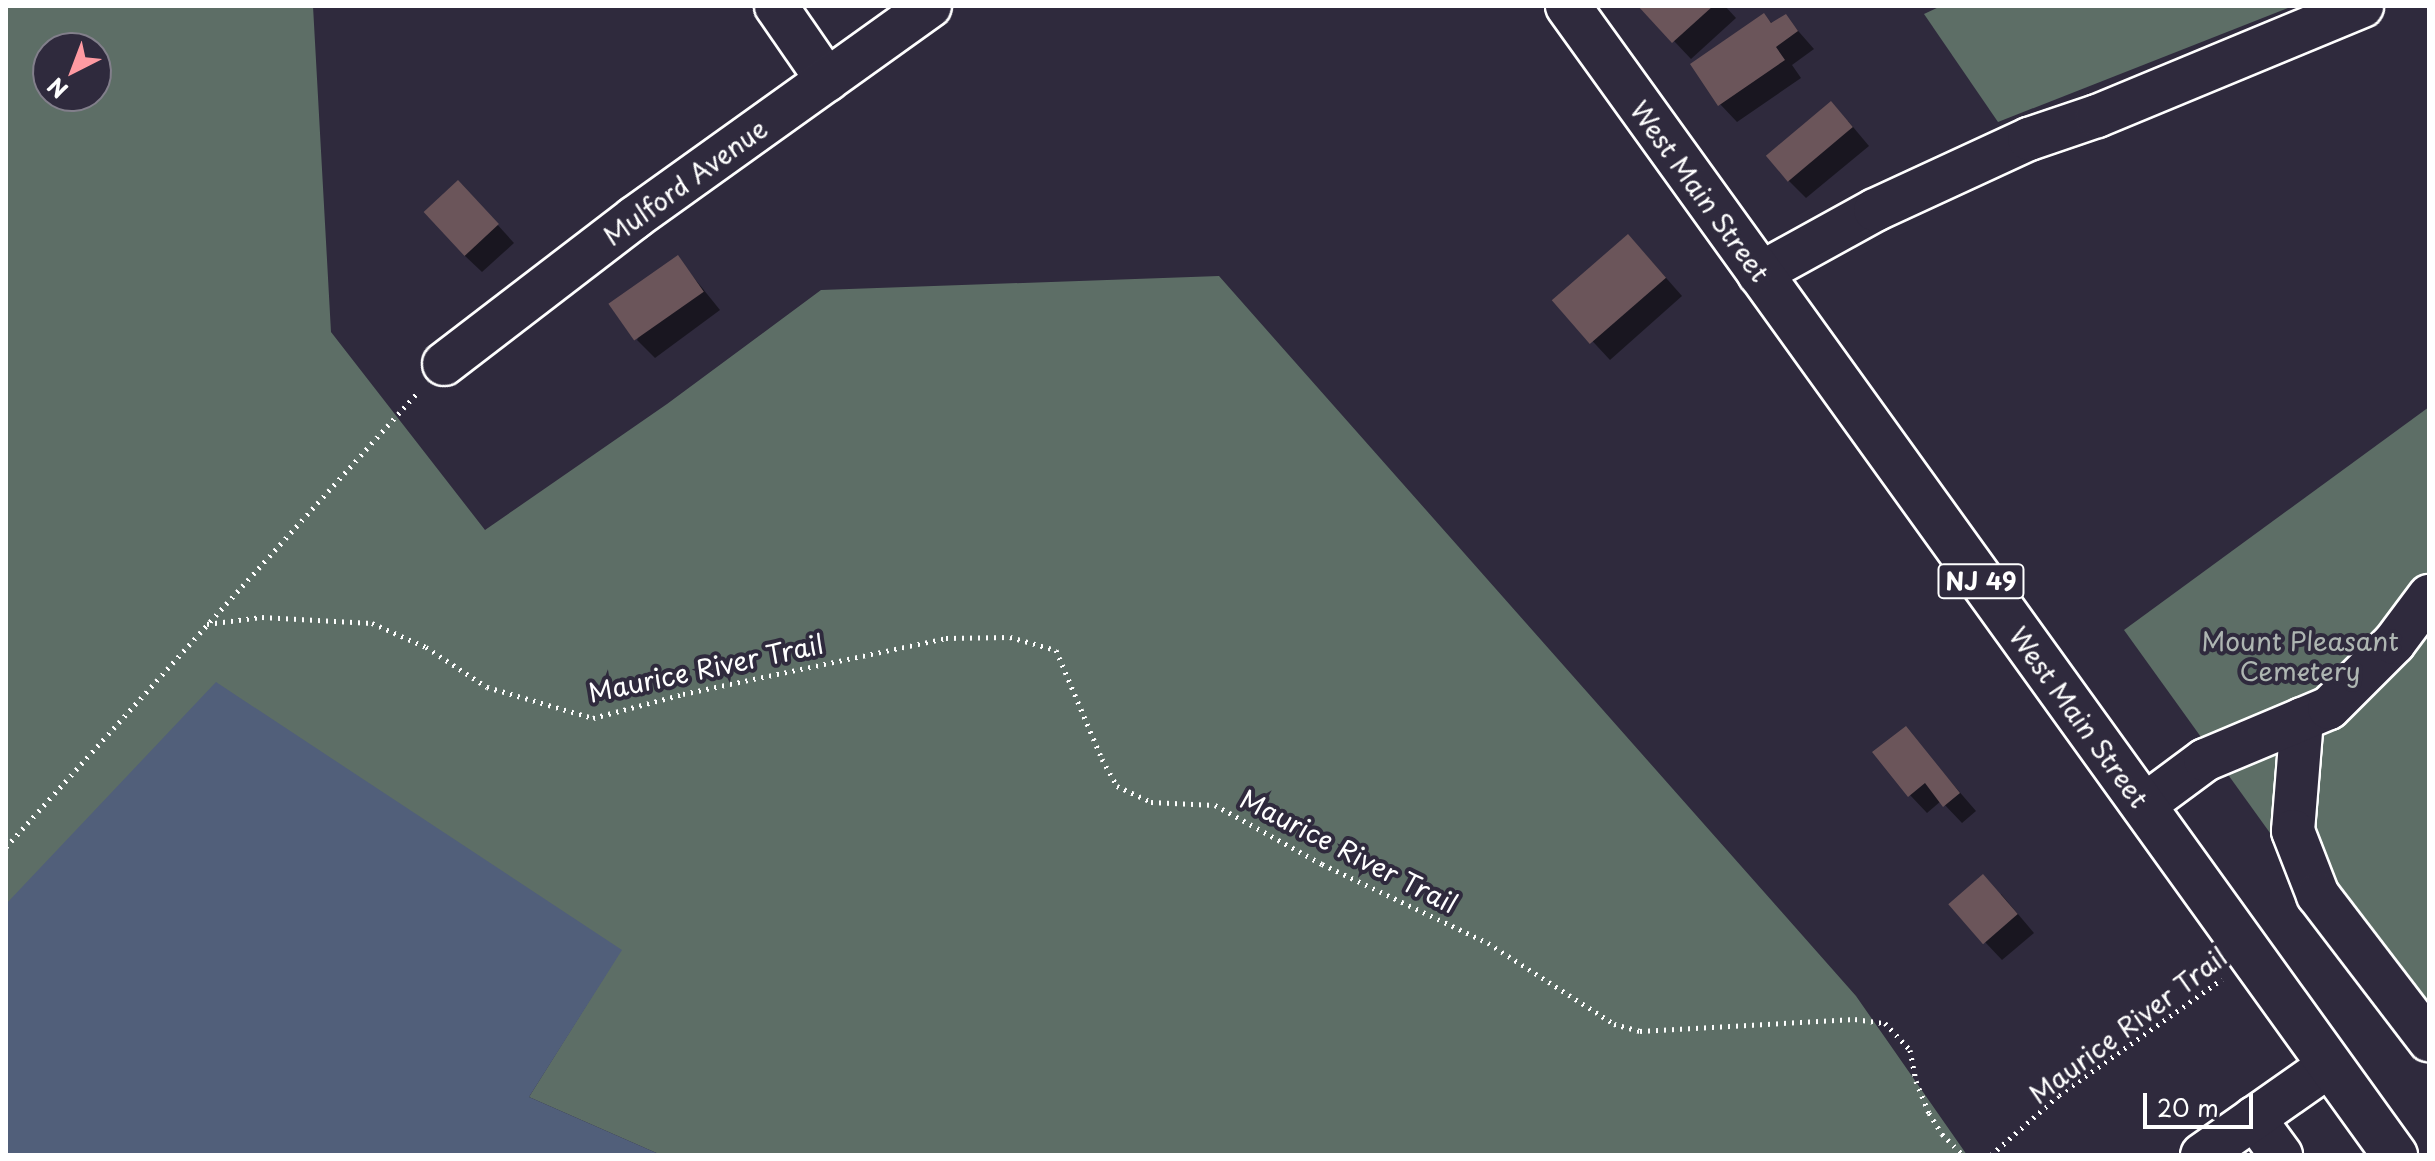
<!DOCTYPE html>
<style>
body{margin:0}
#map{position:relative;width:2435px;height:1161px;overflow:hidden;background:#2f2a3d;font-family:"Playpen Sans",sans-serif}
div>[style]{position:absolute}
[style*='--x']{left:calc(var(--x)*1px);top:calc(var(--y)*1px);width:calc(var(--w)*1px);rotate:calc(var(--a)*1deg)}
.green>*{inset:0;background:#5d6e66}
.water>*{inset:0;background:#515f7a}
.shadow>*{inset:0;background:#0007}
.building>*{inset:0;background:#6b555a;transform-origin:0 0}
.path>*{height:5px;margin-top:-2.5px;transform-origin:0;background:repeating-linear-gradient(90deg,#fff 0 2px,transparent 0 8px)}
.roads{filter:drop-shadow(2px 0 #fff) drop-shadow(-2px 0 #fff) drop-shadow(0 2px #fff) drop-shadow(0 -2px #fff)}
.minor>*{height:42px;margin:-21px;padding:0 21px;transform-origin:21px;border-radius:21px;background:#2f2a3d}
.highway>*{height:44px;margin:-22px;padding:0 22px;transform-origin:22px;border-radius:22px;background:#2f2a3d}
span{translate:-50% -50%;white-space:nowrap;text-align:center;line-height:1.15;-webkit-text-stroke:8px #2f2a3d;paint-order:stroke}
.shield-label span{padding:2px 6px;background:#2f2a3d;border:2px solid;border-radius:6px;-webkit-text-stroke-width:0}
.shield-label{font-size:24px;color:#fff;font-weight:700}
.street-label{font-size:26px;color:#fff}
.park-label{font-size:26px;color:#aeb6b2}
.frame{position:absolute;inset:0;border:8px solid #fff;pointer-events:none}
.north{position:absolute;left:32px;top:32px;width:80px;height:80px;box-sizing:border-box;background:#2f2a3d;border:2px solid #827f8b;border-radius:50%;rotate:222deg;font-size:22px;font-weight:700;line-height:32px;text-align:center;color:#fff}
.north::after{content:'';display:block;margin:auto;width:28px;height:36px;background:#ff9aa2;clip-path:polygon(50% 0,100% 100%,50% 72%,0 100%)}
.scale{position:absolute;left:2143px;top:1093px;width:110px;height:36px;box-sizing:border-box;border:4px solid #fff;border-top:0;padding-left:10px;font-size:24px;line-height:28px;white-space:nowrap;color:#fff;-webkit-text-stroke:6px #2f2a3d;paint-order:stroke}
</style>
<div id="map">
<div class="green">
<i style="clip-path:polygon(evenodd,6px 6px,313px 6px,331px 332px,485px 530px,667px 404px,821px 290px,1219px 276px,1856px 996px,1967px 1155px,661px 1155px,529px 1097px,621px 950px,6px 904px,6px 6px,48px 48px,96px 48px,96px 96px,48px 96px,48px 48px)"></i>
<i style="clip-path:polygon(1941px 6px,2293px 6px,1998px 122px,1924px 14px)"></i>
<i style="clip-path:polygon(2429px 407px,2429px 1054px,2124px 630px)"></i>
</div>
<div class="water">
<i style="clip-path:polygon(216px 682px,622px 950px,529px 1097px,661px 1155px,6px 1155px,6px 904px)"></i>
</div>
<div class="shadow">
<i style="clip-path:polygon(1641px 6px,1725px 6px,1736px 18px,1691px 59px)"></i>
<i style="clip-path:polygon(1764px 16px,1773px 24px,1785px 16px,1814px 49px,1792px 65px,1801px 78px,1737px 122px,1720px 104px)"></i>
<i style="clip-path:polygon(1848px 121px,1869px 146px,1806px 198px,1788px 180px)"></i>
<i style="clip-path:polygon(475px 200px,514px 243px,482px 272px,464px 255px)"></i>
<i style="clip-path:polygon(1645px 254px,1682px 296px,1610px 360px,1556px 302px)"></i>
<i style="clip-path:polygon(678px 258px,720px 310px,655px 358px,637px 340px)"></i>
<i style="clip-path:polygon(1905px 729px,1976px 811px,1962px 823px,1941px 801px,1927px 813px,1910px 795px)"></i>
<i style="clip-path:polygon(2001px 894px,2034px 933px,2002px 960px,1985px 942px)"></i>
</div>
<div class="building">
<i style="clip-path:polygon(1638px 6px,1713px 6px,1672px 43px)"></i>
<i style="clip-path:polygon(1764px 13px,1771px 23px,1786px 14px,1798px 31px,1776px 47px,1785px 60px,1718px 106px,1690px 64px)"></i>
<i style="left:1831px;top:101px;width:34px;height:85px;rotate:50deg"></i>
<i style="left:458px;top:180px;width:60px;height:47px;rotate:47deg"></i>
<i style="left:1628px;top:234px;width:58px;height:101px;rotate:49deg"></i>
<i style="left:678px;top:255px;width:45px;height:85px;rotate:55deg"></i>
<i style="clip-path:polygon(1906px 726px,1960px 793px,1943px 807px,1925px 783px,1908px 797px,1872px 752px)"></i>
<i style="left:1983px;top:874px;width:53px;height:46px;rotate:49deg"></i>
</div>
<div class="path">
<i style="--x:207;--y:624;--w:55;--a:-7.3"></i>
<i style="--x:262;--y:617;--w:110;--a:3.1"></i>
<i style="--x:372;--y:623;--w:59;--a:24"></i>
<i style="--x:426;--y:647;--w:73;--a:33.3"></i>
<i style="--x:487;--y:687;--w:110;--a:16.3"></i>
<i style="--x:593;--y:718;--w:93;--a:-14.9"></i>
<i style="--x:683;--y:694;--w:269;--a:-12"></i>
<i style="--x:946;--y:638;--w:64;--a:-0.9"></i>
<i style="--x:1010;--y:637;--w:48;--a:15.8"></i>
<i style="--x:1056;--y:650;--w:118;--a:67.1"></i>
<i style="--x:1102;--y:759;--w:31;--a:61"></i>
<i style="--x:1117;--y:786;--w:38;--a:25"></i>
<i style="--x:1151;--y:802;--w:64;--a:2.7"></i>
<i style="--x:1215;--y:805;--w:122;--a:28.9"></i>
<i style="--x:1322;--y:864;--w:184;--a:25.4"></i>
<i style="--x:1488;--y:943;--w:150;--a:32.7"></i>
<i style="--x:1614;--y:1024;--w:27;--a:15"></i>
<i style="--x:1640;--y:1031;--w:215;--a:-3.2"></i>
<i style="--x:1855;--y:1019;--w:30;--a:8"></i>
<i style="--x:1885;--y:1023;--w:37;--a:47"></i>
<i style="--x:1910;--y:1050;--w:32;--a:79"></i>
<i style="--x:1916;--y:1081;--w:35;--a:68"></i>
<i style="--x:1929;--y:1113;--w:25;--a:58"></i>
<i style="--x:1942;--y:1134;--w:30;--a:45"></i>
<i style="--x:6;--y:847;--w:615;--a:-47.83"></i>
<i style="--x:1991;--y:1155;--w:91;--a:-41.4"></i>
<i style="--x:2059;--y:1095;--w:200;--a:-35.4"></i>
</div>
<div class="roads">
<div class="minor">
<i style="--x:776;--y:6;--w:90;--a:55.4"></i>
<i style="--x:1759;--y:274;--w:132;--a:-28.9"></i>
<i style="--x:1875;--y:210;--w:170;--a:-24.8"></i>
<i style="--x:2029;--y:139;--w:72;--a:-18.7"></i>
<i style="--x:2097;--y:116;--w:287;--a:-22.5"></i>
<i style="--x:444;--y:364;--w:240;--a:-37.5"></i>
<i style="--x:634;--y:218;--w:364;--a:-35.6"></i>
<i style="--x:2302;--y:719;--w:112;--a:94.6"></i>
<i style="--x:2293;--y:831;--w:69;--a:68.7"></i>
<i style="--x:2318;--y:895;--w:183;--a:52.6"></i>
<i style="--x:2143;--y:806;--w:77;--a:-36.6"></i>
<i style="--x:2205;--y:760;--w:134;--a:-22.8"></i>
<i style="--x:2329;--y:708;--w:92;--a:-45"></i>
<i style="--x:2394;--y:643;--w:59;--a:-53.3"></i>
<i style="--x:2254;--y:1118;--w:46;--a:53.9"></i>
<i style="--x:2202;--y:1155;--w:156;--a:-35.1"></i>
</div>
<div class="highway">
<i style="--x:1568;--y:6;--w:1416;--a:54.26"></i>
</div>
</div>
<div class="shield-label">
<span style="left:1981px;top:581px">NJ 49</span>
</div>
<div class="street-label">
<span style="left:685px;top:182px;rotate:-36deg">Mulford Avenue</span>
<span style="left:1700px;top:191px;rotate:54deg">West Main Street</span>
<span style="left:706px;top:668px;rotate:-12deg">Maurice River Trail</span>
<span style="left:2079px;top:717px;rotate:54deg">West Main Street</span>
<span style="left:1349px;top:851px;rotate:27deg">Maurice River Trail</span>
<span style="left:2128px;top:1025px;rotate:-37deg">Maurice River Trail</span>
</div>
<div class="park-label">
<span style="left:2300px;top:656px">Mount Pleasant<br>Cemetery</span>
</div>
<div class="frame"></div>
<div class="north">N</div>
<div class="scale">20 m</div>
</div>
